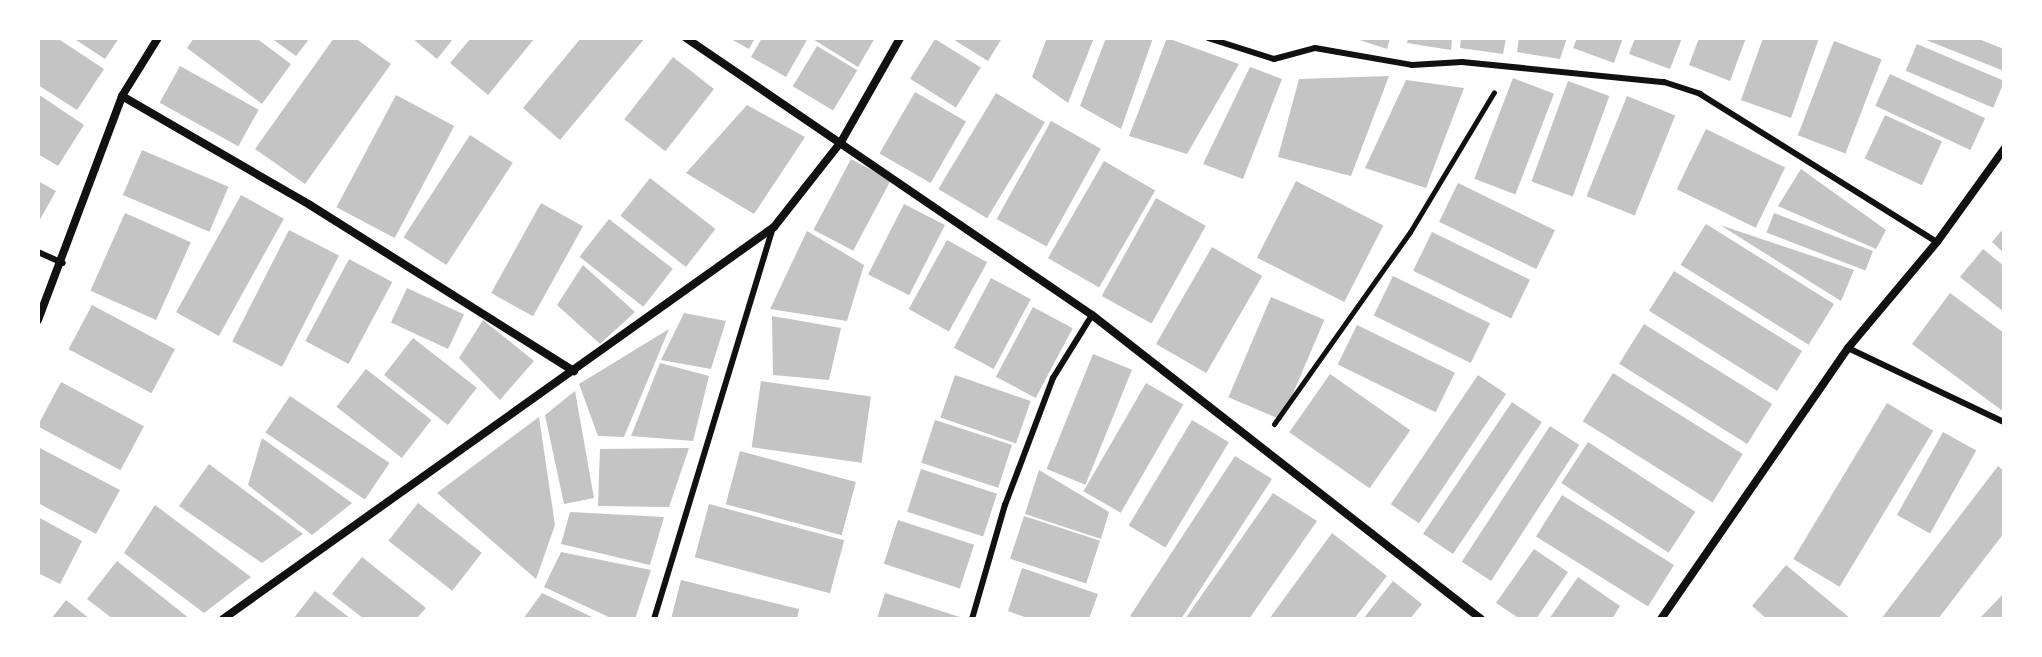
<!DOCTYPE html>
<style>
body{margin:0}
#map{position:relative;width:2042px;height:657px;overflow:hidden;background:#fff;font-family:Rubik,sans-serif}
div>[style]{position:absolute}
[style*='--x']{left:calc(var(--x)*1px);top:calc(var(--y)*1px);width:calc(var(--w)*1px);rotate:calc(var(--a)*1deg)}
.building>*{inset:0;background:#c4c4c4;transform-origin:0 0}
.path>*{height:5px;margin:-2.5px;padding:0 2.5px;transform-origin:2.5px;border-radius:2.5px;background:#111}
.service>*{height:6px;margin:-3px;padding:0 3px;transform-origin:3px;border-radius:3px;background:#111}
.minor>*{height:8px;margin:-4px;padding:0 4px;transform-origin:4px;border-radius:4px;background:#111}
span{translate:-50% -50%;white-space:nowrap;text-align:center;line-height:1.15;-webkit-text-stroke:8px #fff;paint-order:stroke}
.frame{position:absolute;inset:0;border:40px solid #fff;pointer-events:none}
</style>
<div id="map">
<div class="building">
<i style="clip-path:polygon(38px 38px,57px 38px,104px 69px,77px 110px,38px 85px)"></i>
<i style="clip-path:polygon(73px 38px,119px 38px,105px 59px)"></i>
<i style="clip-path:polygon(194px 38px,256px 38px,291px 64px,262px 104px,187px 48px)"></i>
<i style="clip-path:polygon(271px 38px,310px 38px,296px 56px)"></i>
<i style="clip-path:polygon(334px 38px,355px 38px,391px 64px,305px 184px,255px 149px)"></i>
<i style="clip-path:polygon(412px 38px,454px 38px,437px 59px)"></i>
<i style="clip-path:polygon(471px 38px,535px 38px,488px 95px,450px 63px)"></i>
<i style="clip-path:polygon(581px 38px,645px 38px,560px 140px,523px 108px)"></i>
<i style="clip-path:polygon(729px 38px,755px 38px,749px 49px)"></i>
<i style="clip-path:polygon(762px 38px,808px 38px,786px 77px,751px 57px)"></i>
<i style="clip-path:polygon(811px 38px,875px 38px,858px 67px)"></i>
<i style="clip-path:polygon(951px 38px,1002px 38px,988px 61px)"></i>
<i style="clip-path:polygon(1047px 38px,1094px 38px,1068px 103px,1032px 77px)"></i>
<i style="clip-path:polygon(1106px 38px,1153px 38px,1121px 129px,1080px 106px)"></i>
<i style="clip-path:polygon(1167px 38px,1239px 64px,1187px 154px,1129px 136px)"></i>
<i style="clip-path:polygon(1353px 38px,1390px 38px,1387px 49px)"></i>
<i style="clip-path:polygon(1408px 38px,1452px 38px,1451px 50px,1407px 43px)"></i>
<i style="clip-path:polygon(1461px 38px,1506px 38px,1503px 54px,1460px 48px)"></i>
<i style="clip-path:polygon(1519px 38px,1567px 38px,1560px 59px,1517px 52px)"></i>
<i style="clip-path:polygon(1577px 38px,1623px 38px,1614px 63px,1573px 48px)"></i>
<i style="clip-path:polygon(1635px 38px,1682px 38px,1670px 69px,1629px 54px)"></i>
<i style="clip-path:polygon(1699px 38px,1746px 38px,1730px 81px,1689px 65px)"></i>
<i style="clip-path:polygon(1763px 38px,1819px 38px,1791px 118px,1741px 100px)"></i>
<i style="clip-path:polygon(1921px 38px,1976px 38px,2004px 49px,2004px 71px)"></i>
<i style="left:935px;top:39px;width:54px;height:47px;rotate:32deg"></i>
<i style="left:1834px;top:41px;width:51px;height:101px;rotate:21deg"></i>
<i style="left:1917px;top:44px;width:95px;height:29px;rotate:23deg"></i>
<i style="left:817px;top:46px;width:47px;height:47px;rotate:31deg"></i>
<i style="left:673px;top:57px;width:52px;height:79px;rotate:38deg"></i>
<i style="left:180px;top:66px;width:90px;height:42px;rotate:29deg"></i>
<i style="clip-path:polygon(1250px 67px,1282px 79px,1243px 179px,1203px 164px)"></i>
<i style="left:1890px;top:74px;width:105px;height:35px;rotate:25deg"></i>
<i style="clip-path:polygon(1389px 76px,1351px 176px,1278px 157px,1299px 79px)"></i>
<i style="left:1513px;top:78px;width:44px;height:108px;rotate:21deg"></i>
<i style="clip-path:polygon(1406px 80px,1464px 88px,1426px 188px,1365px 168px)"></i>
<i style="left:1568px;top:81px;width:44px;height:107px;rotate:20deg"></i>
<i style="left:915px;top:92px;width:59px;height:71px;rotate:30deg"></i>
<i style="left:996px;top:93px;width:57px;height:112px;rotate:31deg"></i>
<i style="clip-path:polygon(38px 94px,84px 125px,58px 166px,38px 154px)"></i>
<i style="left:396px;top:95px;width:66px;height:127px;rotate:28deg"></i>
<i style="left:1627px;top:96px;width:52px;height:108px;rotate:22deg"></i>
<i style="clip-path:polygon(747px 105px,805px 137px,754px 214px,686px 173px)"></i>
<i style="left:1885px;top:115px;width:63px;height:48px;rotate:25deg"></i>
<i style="left:1051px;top:121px;width:57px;height:112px;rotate:29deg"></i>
<i style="left:1706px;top:129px;width:88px;height:67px;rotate:26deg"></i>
<i style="left:470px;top:135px;width:51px;height:122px;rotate:33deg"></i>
<i style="left:142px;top:150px;width:94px;height:49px;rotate:23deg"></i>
<i style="left:851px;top:159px;width:45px;height:80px;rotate:28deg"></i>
<i style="left:1104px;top:161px;width:59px;height:112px;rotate:30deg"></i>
<i style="clip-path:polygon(1801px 169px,1886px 230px,1876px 249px,1778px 206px)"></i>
<i style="left:650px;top:178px;width:83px;height:48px;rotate:38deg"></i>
<i style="clip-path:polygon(38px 181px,56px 191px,38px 223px)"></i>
<i style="left:1296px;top:181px;width:98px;height:86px;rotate:27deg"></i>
<i style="left:1458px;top:183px;width:108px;height:43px;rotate:26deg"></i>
<i style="left:241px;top:195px;width:49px;height:134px;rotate:29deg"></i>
<i style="left:1156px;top:198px;width:57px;height:112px;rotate:29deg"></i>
<i style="left:541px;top:203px;width:48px;height:103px;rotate:29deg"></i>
<i style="left:904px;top:204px;width:46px;height:79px;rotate:27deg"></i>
<i style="left:125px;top:213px;width:72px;height:85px;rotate:24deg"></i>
<i style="left:1774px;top:213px;width:106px;height:21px;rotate:21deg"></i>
<i style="left:609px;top:219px;width:81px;height:48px;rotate:38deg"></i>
<i style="left:1706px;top:224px;width:151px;height:48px;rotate:32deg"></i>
<i style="clip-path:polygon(1720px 225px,1854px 270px,1841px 301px)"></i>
<i style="clip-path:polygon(2004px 228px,2004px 253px,1992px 242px)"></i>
<i style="left:289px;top:230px;width:56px;height:125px;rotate:27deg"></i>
<i style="clip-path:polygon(807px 231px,864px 265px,847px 321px,770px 309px)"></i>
<i style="left:1432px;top:232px;width:109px;height:43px;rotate:26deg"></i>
<i style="left:947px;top:240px;width:46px;height:79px;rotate:29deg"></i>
<i style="left:1212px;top:247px;width:58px;height:112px;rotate:30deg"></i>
<i style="clip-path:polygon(1983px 249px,2004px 266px,2004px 312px,1960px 277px)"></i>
<i style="left:349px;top:259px;width:49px;height:93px;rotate:28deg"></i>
<i style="clip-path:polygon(583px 265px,635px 312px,600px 344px,557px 305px)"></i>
<i style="left:1674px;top:271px;width:151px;height:47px;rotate:32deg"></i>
<i style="left:1393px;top:276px;width:108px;height:44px;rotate:26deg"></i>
<i style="left:991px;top:278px;width:45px;height:79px;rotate:28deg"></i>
<i style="left:407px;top:288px;width:63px;height:38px;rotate:25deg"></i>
<i style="clip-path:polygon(1950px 293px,2004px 333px,2004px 412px,1912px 344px)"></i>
<i style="left:1271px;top:297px;width:58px;height:109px;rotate:23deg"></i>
<i style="left:92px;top:305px;width:94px;height:50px;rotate:28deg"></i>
<i style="left:1033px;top:307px;width:45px;height:79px;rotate:28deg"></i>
<i style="clip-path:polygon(684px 313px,726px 321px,711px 369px,661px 360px)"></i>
<i style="clip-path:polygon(772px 316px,841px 328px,829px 380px,773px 375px)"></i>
<i style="clip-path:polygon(483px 320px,534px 361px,500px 400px,459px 358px)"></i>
<i style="left:1644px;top:324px;width:151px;height:47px;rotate:32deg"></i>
<i style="left:1357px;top:325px;width:109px;height:44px;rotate:26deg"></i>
<i style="clip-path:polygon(669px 329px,624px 437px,598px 436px,579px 384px)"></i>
<i style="left:413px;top:338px;width:81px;height:47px;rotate:38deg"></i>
<i style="left:1093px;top:354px;width:42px;height:124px;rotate:22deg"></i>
<i style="clip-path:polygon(660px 363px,709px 376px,693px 441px,631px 436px)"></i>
<i style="left:366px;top:369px;width:83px;height:48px;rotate:38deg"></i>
<i style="left:1613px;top:373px;width:153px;height:57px;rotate:32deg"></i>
<i style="left:1330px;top:374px;width:98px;height:71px;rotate:35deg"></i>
<i style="left:955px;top:375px;width:80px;height:45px;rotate:19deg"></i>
<i style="left:1478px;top:375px;width:34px;height:156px;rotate:34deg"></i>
<i style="left:761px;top:381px;width:111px;height:67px;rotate:8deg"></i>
<i style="left:61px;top:382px;width:94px;height:50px;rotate:28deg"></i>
<i style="left:1146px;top:383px;width:43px;height:125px;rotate:30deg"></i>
<i style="clip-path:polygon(575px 391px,594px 498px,564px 504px,545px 415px)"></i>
<i style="left:290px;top:396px;width:120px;height:44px;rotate:34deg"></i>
<i style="left:1512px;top:402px;width:36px;height:159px;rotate:34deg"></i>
<i style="left:1887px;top:403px;width:54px;height:182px;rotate:31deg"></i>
<i style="clip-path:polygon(539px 417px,555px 525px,536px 579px,437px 493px)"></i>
<i style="left:935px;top:420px;width:81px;height:45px;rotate:18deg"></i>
<i style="left:1192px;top:420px;width:43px;height:123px;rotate:31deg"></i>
<i style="left:1550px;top:426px;width:35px;height:162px;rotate:33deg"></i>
<i style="left:1943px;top:432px;width:38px;height:95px;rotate:29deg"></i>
<i style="clip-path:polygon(262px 438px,352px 503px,312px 535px,248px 485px)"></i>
<i style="left:1588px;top:442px;width:128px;height:49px;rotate:33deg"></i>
<i style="clip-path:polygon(38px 447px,120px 490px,96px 534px,38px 503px)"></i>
<i style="clip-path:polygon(689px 448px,669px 507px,598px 506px,600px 449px)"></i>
<i style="left:740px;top:451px;width:120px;height:55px;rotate:15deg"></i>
<i style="clip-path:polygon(1235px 456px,1272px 479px,1181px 619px,1135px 619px,1130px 616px)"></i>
<i style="clip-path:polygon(209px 464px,303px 534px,262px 563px,179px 506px)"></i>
<i style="clip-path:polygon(1998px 466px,2004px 471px,2004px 533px,1938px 619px,1881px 619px)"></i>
<i style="left:921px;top:469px;width:80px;height:45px;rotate:18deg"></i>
<i style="clip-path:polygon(1039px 470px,1109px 512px,1101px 539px,1025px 514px)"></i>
<i style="clip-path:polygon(1273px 493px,1317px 521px,1249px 619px,1185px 619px)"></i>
<i style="left:1562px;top:495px;width:132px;height:49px;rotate:32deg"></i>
<i style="left:418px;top:503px;width:81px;height:48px;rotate:38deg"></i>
<i style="left:709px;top:504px;width:140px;height:55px;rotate:15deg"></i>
<i style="clip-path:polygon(155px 505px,251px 577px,204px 613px,124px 553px)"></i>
<i style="clip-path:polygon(570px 512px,664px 517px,650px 565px,561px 544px)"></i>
<i style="left:1024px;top:516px;width:80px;height:45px;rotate:18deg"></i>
<i style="clip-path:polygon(38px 517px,82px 541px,60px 584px,38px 573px)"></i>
<i style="left:898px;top:520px;width:80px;height:46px;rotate:18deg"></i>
<i style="clip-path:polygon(1332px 533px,1387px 576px,1354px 619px,1269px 619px)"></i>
<i style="clip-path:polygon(1534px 549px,1568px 572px,1536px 619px,1520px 619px,1496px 603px)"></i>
<i style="clip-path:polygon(561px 552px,651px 570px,635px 619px,613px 619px,544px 587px)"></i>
<i style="clip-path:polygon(362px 557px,426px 608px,416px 619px,364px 619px,332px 594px)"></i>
<i style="clip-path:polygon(117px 561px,190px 619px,113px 619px,87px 599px)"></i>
<i style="clip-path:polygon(1786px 565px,1851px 619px,1767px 619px,1752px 606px)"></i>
<i style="clip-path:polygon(1022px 568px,1098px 594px,1089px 619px,1030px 619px,1008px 611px)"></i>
<i style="clip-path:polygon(1578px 577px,1620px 606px,1612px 619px,1549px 619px)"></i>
<i style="clip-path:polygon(681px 580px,799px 609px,797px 619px,671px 619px)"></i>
<i style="clip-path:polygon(1393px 581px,1422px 604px,1410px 619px,1363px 619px)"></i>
<i style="clip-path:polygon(315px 591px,351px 619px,293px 619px)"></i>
<i style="clip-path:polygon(542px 593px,596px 619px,523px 619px)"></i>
<i style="clip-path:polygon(885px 593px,963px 618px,963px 619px,877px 619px)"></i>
<i style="clip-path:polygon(2004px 593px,2004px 619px,1979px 619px)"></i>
<i style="clip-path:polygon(66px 600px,90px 619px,51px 619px)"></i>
</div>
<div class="path">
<i style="--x:1274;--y:424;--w:235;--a:-54.7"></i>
<i style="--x:1410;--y:232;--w:163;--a:-59"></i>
</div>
<div class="service">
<i style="--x:1208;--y:38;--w:69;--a:17.7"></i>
<i style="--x:1274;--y:59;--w:42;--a:-15"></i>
<i style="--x:1315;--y:48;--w:98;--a:9.9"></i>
<i style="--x:1412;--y:65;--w:50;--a:-3.4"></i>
<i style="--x:1462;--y:62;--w:203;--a:5.7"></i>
<i style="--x:1664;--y:82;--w:38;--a:18"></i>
<i style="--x:1700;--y:94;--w:279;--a:32"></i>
<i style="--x:38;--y:252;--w:27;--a:24"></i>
<i style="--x:1848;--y:348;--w:173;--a:25.4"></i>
<i style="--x:654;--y:619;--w:409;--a:-73.1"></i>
<i style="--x:972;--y:619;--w:119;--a:-73.9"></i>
<i style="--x:1005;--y:505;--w:136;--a:-69.3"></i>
<i style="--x:1053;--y:378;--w:74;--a:-58.2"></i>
</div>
<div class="minor">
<i style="--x:686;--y:38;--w:491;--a:34.3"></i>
<i style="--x:1092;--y:315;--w:494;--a:38"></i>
<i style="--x:122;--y:96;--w:217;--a:30.1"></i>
<i style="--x:310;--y:205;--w:312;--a:32.2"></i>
<i style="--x:38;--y:320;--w:239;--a:-69.4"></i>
<i style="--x:122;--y:96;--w:68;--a:-58.2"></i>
<i style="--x:223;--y:619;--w:676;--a:-35.43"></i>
<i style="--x:774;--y:227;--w:108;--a:-51.8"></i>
<i style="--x:841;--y:142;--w:120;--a:-60.4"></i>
<i style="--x:1661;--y:619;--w:329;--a:-55.4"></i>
<i style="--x:1848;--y:348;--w:138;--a:-50"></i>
<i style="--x:1937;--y:242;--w:115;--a:-54.2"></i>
</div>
<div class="frame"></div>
</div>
